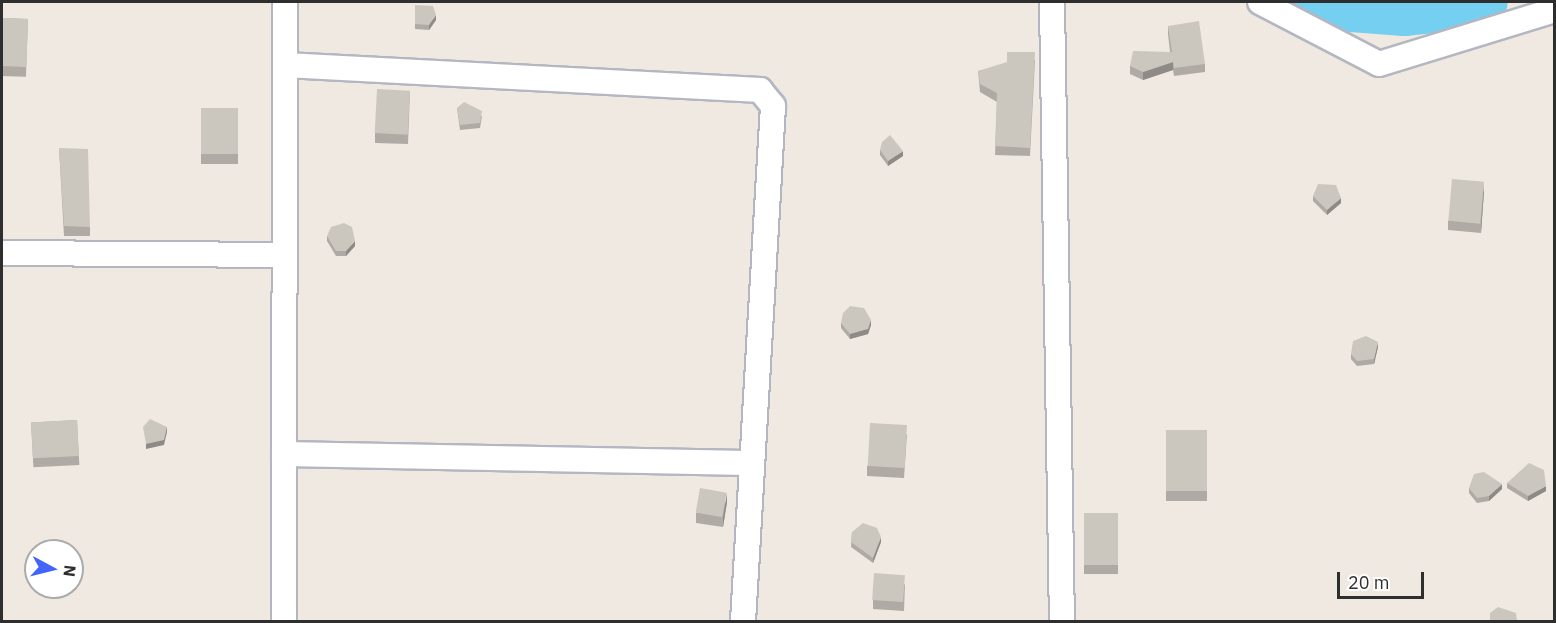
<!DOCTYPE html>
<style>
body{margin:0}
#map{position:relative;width:1556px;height:623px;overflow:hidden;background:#efe9e1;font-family:"IBM Plex Sans",sans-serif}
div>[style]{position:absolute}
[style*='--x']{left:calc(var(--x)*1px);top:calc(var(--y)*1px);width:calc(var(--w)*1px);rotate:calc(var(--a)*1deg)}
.river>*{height:52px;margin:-26px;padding:0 26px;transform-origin:26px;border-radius:26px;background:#75cff0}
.roads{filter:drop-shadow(2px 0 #b4b7c1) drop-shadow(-2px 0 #b4b7c1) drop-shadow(0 2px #b4b7c1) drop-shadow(0 -2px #b4b7c1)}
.minor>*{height:24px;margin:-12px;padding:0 12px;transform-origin:12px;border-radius:12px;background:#fff}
.wall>*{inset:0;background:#afaba4;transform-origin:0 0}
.shaded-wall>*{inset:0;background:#8e8b86}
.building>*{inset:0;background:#cbc7bf;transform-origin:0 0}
span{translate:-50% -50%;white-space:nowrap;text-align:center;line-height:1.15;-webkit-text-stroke:6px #fff;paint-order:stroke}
.frame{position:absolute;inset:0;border:3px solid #2e2e2e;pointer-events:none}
.north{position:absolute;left:24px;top:539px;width:60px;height:60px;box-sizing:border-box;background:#fff;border:2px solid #ababab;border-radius:50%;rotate:97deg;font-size:16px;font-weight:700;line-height:24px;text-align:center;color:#2e2e2e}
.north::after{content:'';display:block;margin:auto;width:21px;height:27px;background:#4264fb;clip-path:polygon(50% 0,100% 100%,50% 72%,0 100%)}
.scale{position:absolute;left:1337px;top:572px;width:87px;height:27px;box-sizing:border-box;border:3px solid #2e2e2e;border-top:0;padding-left:8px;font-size:18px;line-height:21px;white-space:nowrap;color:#2e2e2e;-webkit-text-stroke:4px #fff;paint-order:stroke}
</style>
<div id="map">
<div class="river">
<i style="--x:1298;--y:2;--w:107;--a:4.3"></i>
<i style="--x:1405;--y:10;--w:77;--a:-5.9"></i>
</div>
<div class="roads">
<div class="minor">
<i style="--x:1052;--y:2;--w:620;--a:89.08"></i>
<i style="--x:1260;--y:2;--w:134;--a:27.5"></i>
<i style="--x:1379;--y:64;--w:183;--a:-17.1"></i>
<i style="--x:285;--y:65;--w:476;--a:3"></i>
<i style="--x:760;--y:90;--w:21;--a:51"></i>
<i style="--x:773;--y:106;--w:517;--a:93.33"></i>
<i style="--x:2;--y:253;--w:282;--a:0.4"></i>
<i style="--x:284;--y:454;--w:464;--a:1.1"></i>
<i style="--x:284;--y:622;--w:620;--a:-89.91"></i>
</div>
</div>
<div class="wall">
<i style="clip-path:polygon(415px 5px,436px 20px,429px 30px,415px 29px)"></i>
<i style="left:2px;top:18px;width:26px;height:58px;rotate:2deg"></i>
<i style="clip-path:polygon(1168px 26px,1205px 64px,1205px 72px,1174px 76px,1173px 70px,1143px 80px,1130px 74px,1130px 66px,1170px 52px,1168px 34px)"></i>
<i style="clip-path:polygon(1035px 60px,1030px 156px,995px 155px,997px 102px,980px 92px,978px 71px)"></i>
<i style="clip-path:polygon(410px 91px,408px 144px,375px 143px,375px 133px)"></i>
<i style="left:201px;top:108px;width:37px;height:56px"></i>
<i style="clip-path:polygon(457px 108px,482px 116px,480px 128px,460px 130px)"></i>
<i style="clip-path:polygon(59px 148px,90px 227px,90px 236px,64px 236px)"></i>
<i style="clip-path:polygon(880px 150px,903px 156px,888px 166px,880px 155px)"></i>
<i style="clip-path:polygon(1484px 191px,1481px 233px,1448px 230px,1448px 221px)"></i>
<i style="clip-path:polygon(1313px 196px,1341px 203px,1327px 215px,1313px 201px)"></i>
<i style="clip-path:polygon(327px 236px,355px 246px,346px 256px,336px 256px,327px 241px)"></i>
<i style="clip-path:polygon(841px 323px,871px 325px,868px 334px,850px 339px,841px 328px)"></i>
<i style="clip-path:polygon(1378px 347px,1374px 364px,1357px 366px,1351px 359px,1351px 354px)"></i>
<i style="left:77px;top:420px;width:45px;height:46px;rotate:87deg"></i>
<i style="left:1166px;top:430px;width:41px;height:71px"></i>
<i style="clip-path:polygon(907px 434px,904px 478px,867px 476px,867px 466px)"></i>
<i style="clip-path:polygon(1507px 483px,1546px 491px,1528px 501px,1507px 488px)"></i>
<i style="clip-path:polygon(1469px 488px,1502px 489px,1489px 501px,1477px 503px,1469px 493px)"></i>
<i style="clip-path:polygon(727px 502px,723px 527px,696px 523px,696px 513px)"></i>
<i style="left:1084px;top:513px;width:34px;height:61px"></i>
<i style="clip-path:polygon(852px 532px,881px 542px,873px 563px,851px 547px)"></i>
<i style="clip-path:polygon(905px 584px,904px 611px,873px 609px,873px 600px)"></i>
</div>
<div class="shaded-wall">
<i style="clip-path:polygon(436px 15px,436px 20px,429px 30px,429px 25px)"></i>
<i style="clip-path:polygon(1173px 62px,1173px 70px,1143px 80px,1143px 72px)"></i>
<i style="clip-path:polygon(903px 151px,903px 156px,888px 166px,888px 161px)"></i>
<i style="clip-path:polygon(1484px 182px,1484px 191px,1481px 233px,1481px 224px)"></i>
<i style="clip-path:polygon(1341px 198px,1341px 203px,1327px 215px,1327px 210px)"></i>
<i style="clip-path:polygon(355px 241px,355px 246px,346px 256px,346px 251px)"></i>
<i style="clip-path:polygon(871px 320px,871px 325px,868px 334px,850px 339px,850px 334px)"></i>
<i style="clip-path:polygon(1378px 342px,1378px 347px,1374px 364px,1374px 359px)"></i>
<i style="clip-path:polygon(167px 427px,167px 432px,164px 445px,146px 449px,146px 444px)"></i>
<i style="clip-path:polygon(1502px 484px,1502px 489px,1489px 501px,1489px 496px)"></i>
<i style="clip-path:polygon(1546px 486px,1546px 491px,1528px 501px,1528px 496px)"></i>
<i style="clip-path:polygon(727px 493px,727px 502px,723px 527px,723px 518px)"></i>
<i style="clip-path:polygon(881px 537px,881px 542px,873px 563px,873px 558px)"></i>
</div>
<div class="building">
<i style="clip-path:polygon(415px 5px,433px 6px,436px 15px,429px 25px,415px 24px)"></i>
<i style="left:2px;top:18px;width:26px;height:48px;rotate:2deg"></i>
<i style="clip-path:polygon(1199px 21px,1205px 64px,1174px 68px,1173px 62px,1143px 72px,1130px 66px,1133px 51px,1172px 52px,1168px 26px)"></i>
<i style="clip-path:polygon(1007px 52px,1035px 52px,1030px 148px,995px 146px,997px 93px,980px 84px,978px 71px,1007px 62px)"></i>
<i style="left:377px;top:89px;width:33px;height:44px;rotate:3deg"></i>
<i style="clip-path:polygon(464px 102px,482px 111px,480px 123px,460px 125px,457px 108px)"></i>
<i style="left:201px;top:108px;width:37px;height:46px"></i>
<i style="clip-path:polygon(890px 135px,903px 151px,888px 161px,880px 150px,882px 142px)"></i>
<i style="clip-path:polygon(59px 148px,88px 149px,90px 227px,64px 226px)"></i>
<i style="left:1452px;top:179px;width:32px;height:42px;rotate:5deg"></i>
<i style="clip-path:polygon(1318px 184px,1336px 185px,1341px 198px,1327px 210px,1313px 196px)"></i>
<i style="clip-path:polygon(344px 223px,352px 227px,355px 241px,346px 251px,336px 251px,327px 236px,331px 227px)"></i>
<i style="clip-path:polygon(850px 306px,864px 308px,871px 320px,868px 329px,850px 334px,841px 323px,843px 313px)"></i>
<i style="clip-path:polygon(1366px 336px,1378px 342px,1374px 359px,1357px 361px,1351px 354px,1353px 341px)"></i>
<i style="clip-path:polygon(150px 419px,167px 427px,164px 440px,146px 444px,143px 427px)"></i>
<i style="left:77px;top:420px;width:36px;height:46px;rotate:87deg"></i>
<i style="left:870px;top:423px;width:37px;height:43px;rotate:3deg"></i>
<i style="left:1166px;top:430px;width:41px;height:61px"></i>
<i style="clip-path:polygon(1529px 463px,1544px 470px,1546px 486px,1528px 496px,1507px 483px)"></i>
<i style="clip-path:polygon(1484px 472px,1502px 484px,1489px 496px,1477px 498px,1469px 488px,1474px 474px)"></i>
<i style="left:700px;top:488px;width:27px;height:25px;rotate:10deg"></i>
<i style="left:1084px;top:513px;width:34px;height:52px"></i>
<i style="clip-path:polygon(863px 523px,877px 528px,881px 537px,873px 558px,851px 542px,852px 532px)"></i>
<i style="left:874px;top:573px;width:31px;height:27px;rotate:4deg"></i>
<i style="clip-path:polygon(1498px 607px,1516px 613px,1517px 621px,1490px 621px,1490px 613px)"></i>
</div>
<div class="frame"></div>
<div class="north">N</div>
<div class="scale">20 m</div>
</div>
